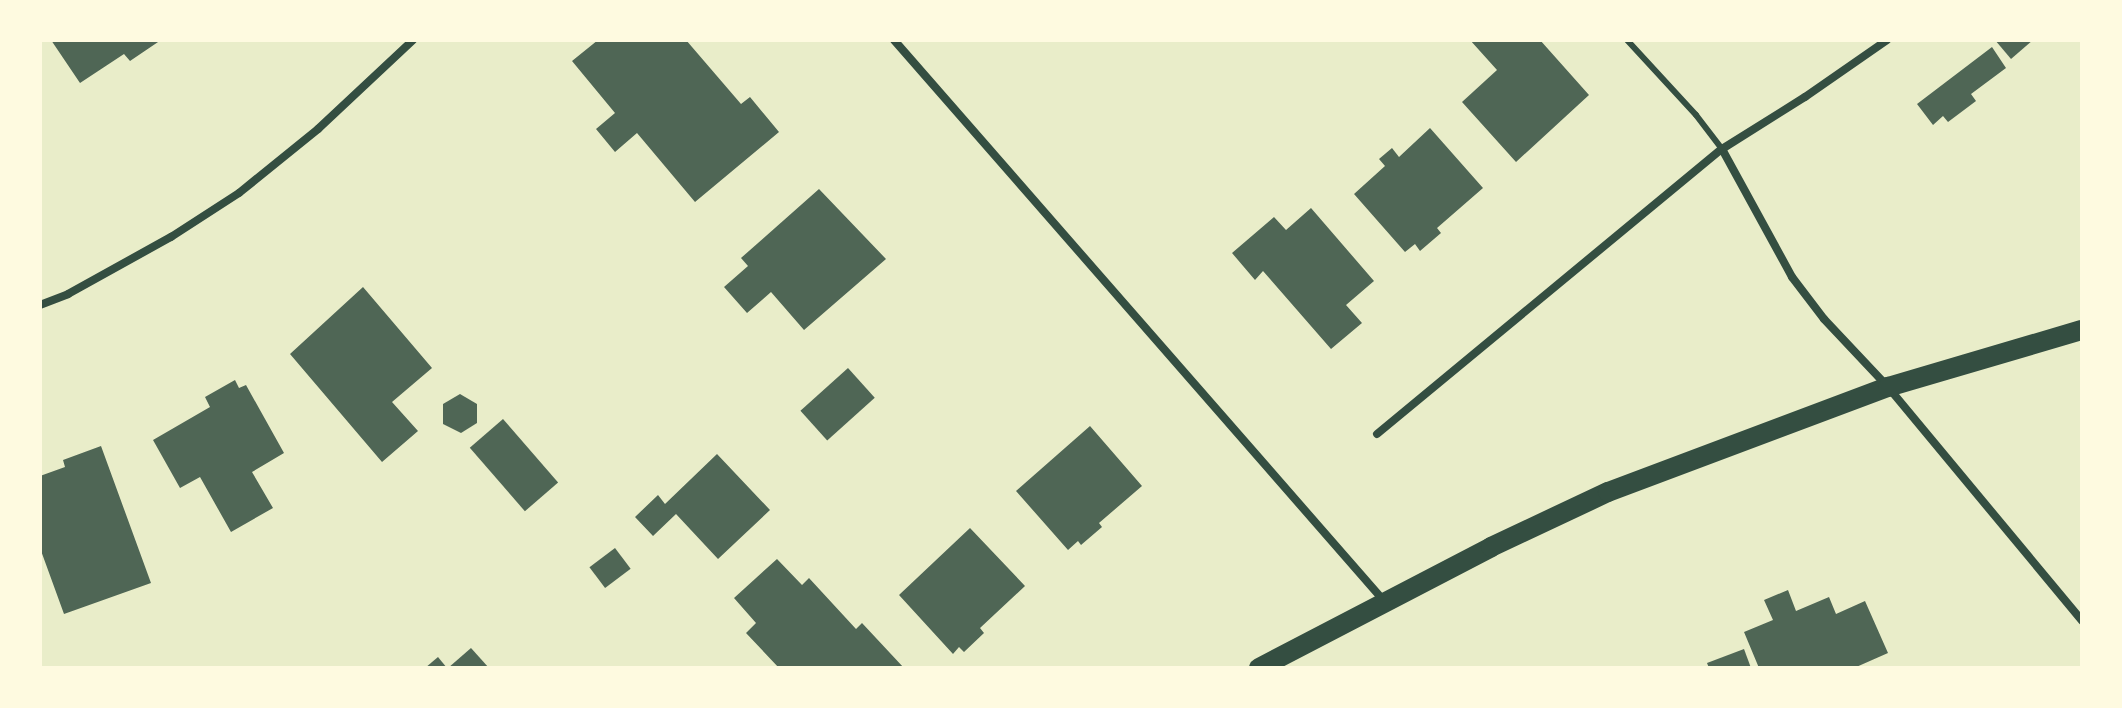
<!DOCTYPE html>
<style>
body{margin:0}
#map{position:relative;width:2122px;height:708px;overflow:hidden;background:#e9edc9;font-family:"Asap Condensed",sans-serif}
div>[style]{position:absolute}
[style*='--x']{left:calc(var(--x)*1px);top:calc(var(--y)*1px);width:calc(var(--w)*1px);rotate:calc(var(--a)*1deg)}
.building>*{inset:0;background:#4f6655;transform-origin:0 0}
.service>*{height:6px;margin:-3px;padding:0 3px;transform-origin:3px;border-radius:3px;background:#344e41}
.minor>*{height:8px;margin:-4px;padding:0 4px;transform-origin:4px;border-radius:4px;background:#344e41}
.primary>*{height:20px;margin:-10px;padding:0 10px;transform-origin:10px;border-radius:10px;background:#344e41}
span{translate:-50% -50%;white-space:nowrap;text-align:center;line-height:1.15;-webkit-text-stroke:7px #fefae0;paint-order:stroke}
.frame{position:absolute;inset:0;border:42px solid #fefae0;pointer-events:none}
</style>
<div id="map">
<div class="building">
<i style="clip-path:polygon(51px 40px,161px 40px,130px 61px,124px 54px,80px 83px)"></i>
<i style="clip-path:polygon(598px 40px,686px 40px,741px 104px,750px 97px,779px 132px,695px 202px,637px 133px,615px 152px,596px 129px,615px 113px,572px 61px)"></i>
<i style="clip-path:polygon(1470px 40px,1540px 40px,1589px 95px,1516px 162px,1462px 102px,1497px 70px)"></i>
<i style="clip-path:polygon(1995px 40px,2033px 40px,2011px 59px)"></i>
<i style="clip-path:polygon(1992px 47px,2006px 68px,1971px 94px,1976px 101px,1948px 122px,1943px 116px,1933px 125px,1917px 104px)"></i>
<i style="clip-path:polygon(1430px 128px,1483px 188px,1437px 228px,1441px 233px,1420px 251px,1415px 244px,1405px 252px,1354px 194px,1385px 166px,1379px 159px,1392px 148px,1399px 157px)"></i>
<i style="clip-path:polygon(819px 189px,886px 259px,804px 330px,771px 292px,747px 313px,724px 287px,748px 266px,741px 258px)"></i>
<i style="clip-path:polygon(1311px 208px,1374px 281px,1346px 305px,1362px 323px,1331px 349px,1263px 271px,1255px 280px,1232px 253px,1274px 217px,1286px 230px)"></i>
<i style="clip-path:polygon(363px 287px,432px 368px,392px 402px,418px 431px,382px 462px,290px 354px)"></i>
<i style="left:848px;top:368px;width:40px;height:64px;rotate:48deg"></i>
<i style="clip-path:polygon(235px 380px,239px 388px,246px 385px,284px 453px,252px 472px,273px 508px,231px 532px,200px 477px,180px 488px,153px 440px,210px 407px,205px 397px)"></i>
<i style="clip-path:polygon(460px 394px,477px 404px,477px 423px,461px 433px,443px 424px,443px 404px)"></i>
<i style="left:503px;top:419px;width:84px;height:44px;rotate:49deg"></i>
<i style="clip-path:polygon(1090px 426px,1142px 486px,1099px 523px,1102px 527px,1081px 545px,1078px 541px,1068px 550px,1016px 491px)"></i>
<i style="clip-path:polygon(101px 446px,151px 583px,64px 614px,40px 548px,40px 476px,65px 467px,63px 460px)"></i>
<i style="clip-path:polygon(717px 454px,770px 510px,718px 559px,676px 514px,653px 536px,635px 517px,658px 495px,665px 504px)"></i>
<i style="clip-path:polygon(970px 528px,1025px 586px,980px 628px,984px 633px,964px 652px,959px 647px,953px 654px,899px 595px)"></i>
<i style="left:615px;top:548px;width:26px;height:32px;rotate:53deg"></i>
<i style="clip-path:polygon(777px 559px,802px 585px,809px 578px,856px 629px,862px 623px,904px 668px,779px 668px,746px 633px,756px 623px,734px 598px)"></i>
<i style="clip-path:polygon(1788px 590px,1796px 611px,1829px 597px,1836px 614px,1865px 601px,1888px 653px,1854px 668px,1759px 668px,1744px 632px,1773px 620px,1764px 600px)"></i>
<i style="clip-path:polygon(471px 648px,489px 668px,448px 668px)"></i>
<i style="clip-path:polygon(1744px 649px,1751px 668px,1709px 668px,1707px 663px)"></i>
<i style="clip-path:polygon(438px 657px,447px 668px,425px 668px)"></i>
</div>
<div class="service">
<i style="--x:1627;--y:40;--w:102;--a:47.4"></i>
<i style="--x:1696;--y:115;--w:43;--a:52.6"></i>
</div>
<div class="minor">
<i style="--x:894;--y:40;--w:745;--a:48.86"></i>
<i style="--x:1722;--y:149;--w:146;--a:61.3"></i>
<i style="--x:1792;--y:277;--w:53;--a:52.7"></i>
<i style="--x:1824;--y:319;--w:93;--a:46.7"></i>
<i style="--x:1888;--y:387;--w:304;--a:50.3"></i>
<i style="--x:40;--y:305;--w:30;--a:-21"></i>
<i style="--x:68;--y:294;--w:118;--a:-29"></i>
<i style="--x:171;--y:237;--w:81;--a:-32.9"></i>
<i style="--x:239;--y:193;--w:102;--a:-39"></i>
<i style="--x:318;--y:129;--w:130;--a:-43.1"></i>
<i style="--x:1377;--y:434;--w:447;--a:-39.6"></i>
<i style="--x:1722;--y:149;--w:98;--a:-32.1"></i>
<i style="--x:1805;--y:97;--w:100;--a:-34.8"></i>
</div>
<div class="primary">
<i style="--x:1259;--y:668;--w:262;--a:-27.5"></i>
<i style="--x:1491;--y:547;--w:129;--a:-25.2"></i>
<i style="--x:1608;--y:492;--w:299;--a:-20.6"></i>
<i style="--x:1888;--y:387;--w:202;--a:-16.4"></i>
</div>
<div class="frame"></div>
</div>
